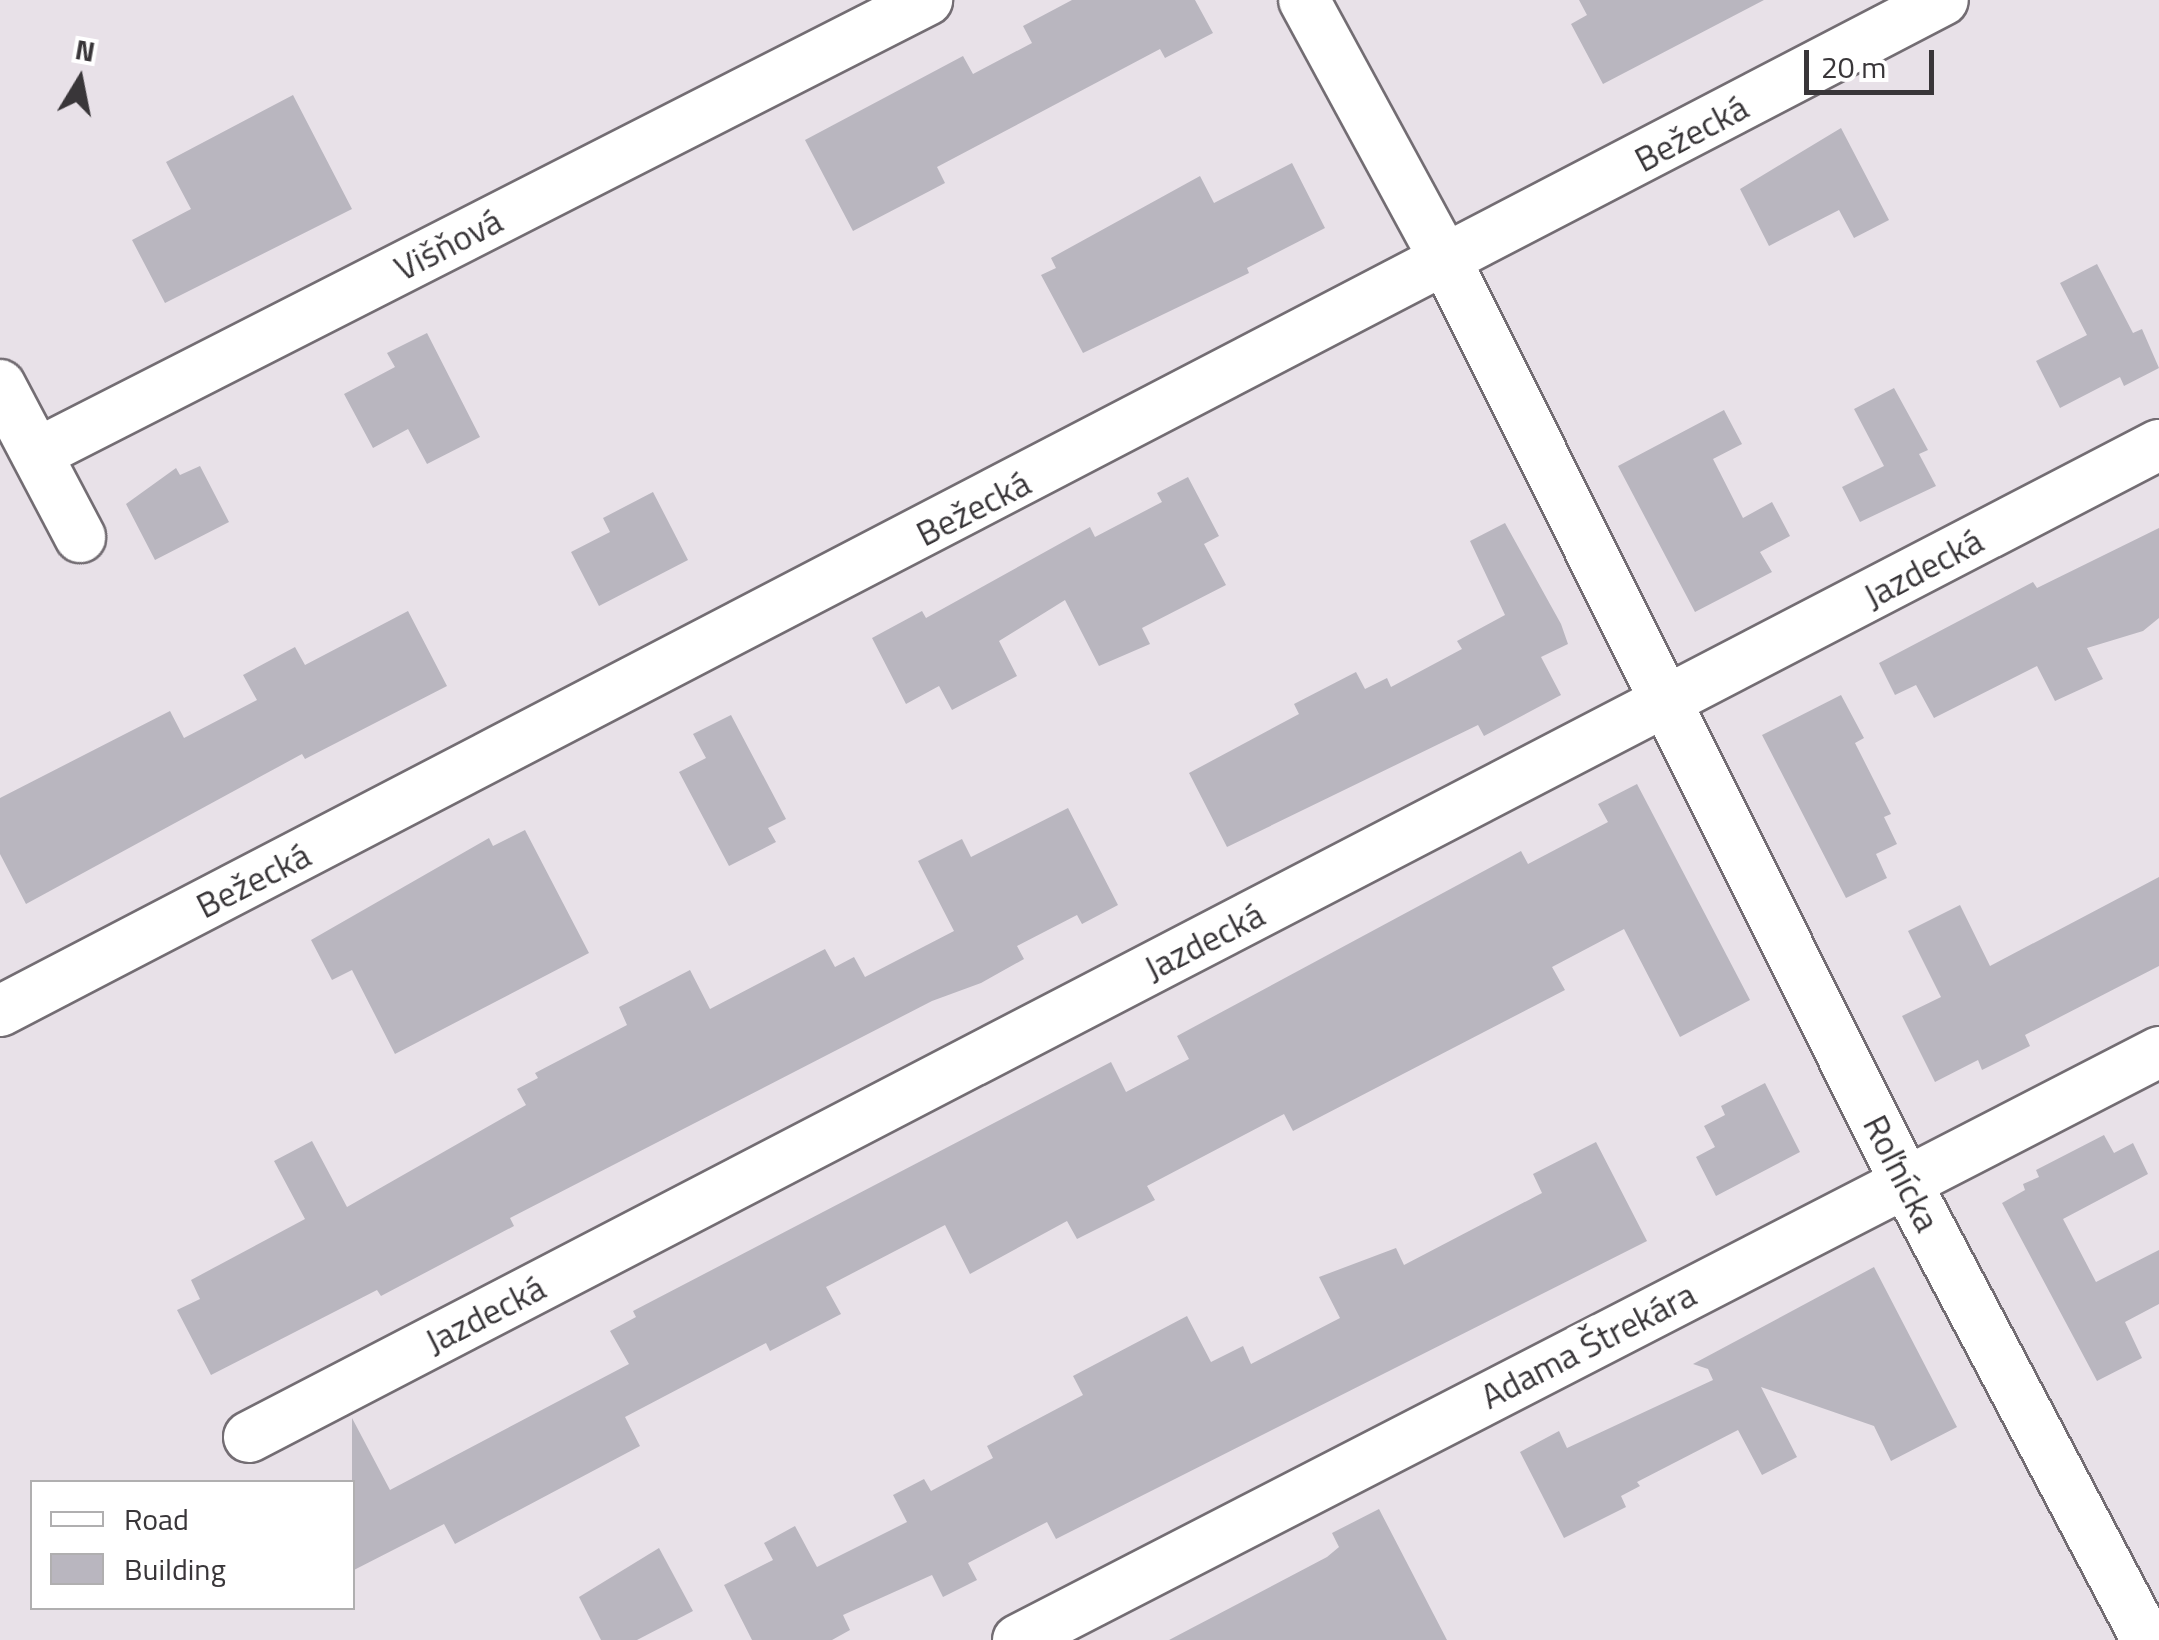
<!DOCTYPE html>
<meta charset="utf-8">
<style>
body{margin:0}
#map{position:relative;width:2159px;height:1640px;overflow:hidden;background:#e8e1e8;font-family:"Titillium Web",sans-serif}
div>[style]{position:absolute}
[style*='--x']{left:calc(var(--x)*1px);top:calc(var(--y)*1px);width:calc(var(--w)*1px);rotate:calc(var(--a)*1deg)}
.building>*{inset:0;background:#b9b6bf}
.roads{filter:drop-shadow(2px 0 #736d73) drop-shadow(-2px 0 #736d73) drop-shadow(0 2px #736d73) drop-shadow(0 -2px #736d73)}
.minor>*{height:50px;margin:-25px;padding:0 25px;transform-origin:25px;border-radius:25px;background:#fff}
span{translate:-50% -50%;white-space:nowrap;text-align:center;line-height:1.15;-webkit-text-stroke:8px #fff;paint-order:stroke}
.street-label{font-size:35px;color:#393639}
.legend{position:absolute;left:30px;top:1480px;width:325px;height:130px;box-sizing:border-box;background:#fff;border:2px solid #b0afb0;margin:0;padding:12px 18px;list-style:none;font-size:30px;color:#393639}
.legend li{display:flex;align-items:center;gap:20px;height:50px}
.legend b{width:50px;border:2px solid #b0afb0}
.north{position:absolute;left:30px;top:30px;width:100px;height:100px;-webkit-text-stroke:8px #fff;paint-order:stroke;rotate:10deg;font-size:28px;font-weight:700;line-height:40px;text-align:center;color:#393639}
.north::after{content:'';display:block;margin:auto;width:35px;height:45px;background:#393639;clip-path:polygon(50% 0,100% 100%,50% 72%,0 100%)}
.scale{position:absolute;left:1804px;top:50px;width:130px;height:45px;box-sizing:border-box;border:5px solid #393639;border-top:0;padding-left:12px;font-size:30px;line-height:35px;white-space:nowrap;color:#393639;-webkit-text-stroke:8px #fff;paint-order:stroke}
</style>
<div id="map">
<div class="building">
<i style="clip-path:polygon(1072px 0,1195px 0,1213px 33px,1165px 58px,1160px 49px,937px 167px,945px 183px,853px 231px,805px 140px,963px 56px,973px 74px,1032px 43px,1023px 26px)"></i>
<i style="clip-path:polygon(1579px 0,1764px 0,1603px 84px,1571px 24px,1587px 15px)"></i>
<i style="clip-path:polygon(293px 95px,352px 209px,165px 303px,132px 240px,191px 209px,166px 162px)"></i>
<i style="clip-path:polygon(1841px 128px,1889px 220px,1854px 238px,1839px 210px,1769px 246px,1740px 189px)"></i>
<i style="clip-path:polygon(1292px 163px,1325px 228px,1247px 268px,1249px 273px,1083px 353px,1041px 275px,1056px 268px,1051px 258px,1200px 176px,1214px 203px)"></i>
<i style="clip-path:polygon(2097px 264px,2133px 333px,2142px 329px,2159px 368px,2124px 386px,2120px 377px,2060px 408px,2036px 361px,2087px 335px,2060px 283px)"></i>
<i style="clip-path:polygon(427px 333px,480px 437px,427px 464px,408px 429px,373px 448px,344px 394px,395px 367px,387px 353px)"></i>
<i style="clip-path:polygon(1894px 388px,1928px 450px,1919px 454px,1936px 486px,1860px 522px,1842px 487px,1884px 466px,1854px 409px)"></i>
<i style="clip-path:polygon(1724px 410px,1742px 444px,1713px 459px,1743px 518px,1772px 502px,1790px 536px,1760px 552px,1772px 572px,1695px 612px,1618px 466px)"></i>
<i style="clip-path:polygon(200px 466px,229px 522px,155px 560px,126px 504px,176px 468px,180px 475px)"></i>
<i style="clip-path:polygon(1188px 477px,1219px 536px,1204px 544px,1226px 585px,1142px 628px,1150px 644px,1099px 666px,1065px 600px,999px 641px,1017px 676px,952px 710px,939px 686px,906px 704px,872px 638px,922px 611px,926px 618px,1090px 527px,1095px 537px,1162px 502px,1157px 493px)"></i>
<i style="clip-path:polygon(653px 492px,688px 560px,599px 606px,571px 552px,610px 532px,603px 518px)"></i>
<i style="clip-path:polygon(1505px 523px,1561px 624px,1568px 644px,1541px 657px,1561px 695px,1484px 736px,1478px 725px,1227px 847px,1189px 773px,1299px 714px,1294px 704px,1356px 672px,1365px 689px,1387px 678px,1391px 687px,1462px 649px,1457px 641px,1505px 615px,1470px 541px)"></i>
<i style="clip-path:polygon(2159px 528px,2159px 618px,2143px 631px,2087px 648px,2103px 679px,2055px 701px,2037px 666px,1934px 718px,1916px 685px,1895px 695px,1879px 663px,2033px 582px,2037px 588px)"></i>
<i style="clip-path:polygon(408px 611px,447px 686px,305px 759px,302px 754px,26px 904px,0 854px,0 798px,170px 711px,184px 738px,257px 700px,243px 675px,295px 647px,305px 665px)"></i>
<i style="clip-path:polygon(1841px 695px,1864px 738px,1855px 743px,1891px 814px,1884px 817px,1897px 844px,1876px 854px,1887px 878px,1846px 898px,1762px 735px)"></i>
<i style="clip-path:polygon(731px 715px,786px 819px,768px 828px,776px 842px,729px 866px,679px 772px,706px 758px,693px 734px)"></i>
<i style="clip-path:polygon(1637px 784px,1750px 1000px,1680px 1037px,1624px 929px,1552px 967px,1565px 990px,1293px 1131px,1284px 1114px,1147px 1186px,1155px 1200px,1077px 1239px,1067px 1221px,970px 1274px,945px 1225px,826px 1287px,841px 1314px,770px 1351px,766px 1343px,625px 1417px,640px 1446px,455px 1544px,444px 1524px,352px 1571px,352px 1418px,390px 1490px,629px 1364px,610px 1331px,636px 1317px,633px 1311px,1111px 1062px,1126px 1092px,1189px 1059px,1177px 1036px,1521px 851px,1528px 864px,1608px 822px,1598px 804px)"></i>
<i style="clip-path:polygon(1068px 808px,1118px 905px,1082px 924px,1077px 915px,1017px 946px,1024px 959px,981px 983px,932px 1001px,510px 1218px,514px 1226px,381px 1296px,377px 1290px,211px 1375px,177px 1310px,200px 1299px,191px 1280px,305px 1219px,274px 1161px,312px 1141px,347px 1207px,526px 1105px,517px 1089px,538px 1078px,535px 1073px,627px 1025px,619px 1007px,690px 970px,710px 1009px,825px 949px,835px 967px,854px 957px,865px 977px,954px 931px,918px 861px,962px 839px,971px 857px)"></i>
<i style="clip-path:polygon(525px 830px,589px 953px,395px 1054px,352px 970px,332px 980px,311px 940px,489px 838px,493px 846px)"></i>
<i style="clip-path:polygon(2159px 877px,2159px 966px,2025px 1035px,2030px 1046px,1982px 1070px,1978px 1060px,1935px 1082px,1902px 1016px,1941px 997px,1908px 931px,1960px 905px,1990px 966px)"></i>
<i style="clip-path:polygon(1765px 1083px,1800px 1152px,1716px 1196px,1696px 1157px,1715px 1147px,1704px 1126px,1725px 1115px,1721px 1106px)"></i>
<i style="clip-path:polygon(2104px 1135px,2114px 1153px,2133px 1143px,2148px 1174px,2063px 1219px,2096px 1282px,2159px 1250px,2159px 1304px,2125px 1322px,2142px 1358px,2097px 1381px,2002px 1203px,2025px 1190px,2023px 1184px,2039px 1177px,2036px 1170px)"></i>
<i style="clip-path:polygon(1596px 1142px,1647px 1241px,1056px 1539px,1047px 1522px,968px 1563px,977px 1580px,943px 1597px,932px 1575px,843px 1615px,850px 1630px,832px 1640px,752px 1640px,724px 1585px,773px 1560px,764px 1543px,795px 1526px,817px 1567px,907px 1522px,893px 1495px,924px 1479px,931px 1491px,993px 1458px,987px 1446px,1083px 1395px,1073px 1376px,1187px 1316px,1211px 1362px,1243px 1346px,1251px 1364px,1340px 1318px,1319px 1277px,1396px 1248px,1404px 1265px,1542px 1193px,1533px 1174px)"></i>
<i style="clip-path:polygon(1874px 1267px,1957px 1427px,1891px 1461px,1874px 1426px,1761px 1387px,1797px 1457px,1762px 1475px,1738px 1430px,1637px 1482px,1640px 1486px,1621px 1496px,1626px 1507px,1564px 1538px,1520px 1452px,1559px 1431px,1567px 1448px,1713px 1380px,1708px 1369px,1693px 1364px)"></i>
<i style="clip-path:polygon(1379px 1509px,1447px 1640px,1169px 1640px,1327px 1557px,1339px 1547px,1332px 1533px)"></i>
<i style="clip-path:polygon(659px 1548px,693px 1611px,637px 1640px,601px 1640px,579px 1597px)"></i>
</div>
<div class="roads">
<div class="minor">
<i style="--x:1304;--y:0;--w:299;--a:61.5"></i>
<i style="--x:1447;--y:263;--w:1026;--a:63.48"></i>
<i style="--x:1905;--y:1181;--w:519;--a:62.2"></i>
<i style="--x:0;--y:385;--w:172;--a:62.2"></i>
<i style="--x:38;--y:453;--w:998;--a:-27"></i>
<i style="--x:0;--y:1011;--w:2190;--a:-27.49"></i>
<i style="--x:249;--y:1437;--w:2152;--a:-27.45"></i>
<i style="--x:1018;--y:1640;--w:1284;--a:-27.26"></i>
</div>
</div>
<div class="street-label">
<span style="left:1691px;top:133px;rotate:-28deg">Bežecká</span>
<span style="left:448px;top:244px;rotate:-27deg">Višňová</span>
<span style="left:973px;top:508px;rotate:-27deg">Bežecká</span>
<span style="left:1923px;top:568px;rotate:-28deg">Jazdecká</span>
<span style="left:253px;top:880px;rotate:-27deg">Bežecká</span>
<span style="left:1204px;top:941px;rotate:-27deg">Jazdecká</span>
<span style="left:1902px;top:1173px;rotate:63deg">Roľnícka</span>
<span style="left:485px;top:1314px;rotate:-27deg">Jazdecká</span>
<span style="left:1588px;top:1345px;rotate:-27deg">Adama Štrekára</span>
</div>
<ul class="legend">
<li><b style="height:12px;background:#fff"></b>Road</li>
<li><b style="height:28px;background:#b9b6bf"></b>Building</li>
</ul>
<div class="north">N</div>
<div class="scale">20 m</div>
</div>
